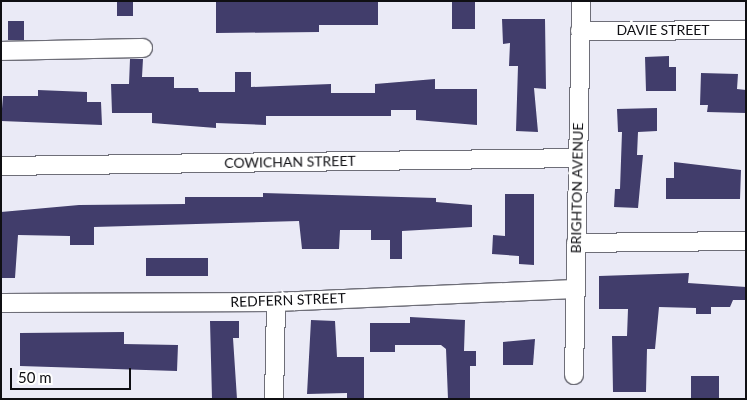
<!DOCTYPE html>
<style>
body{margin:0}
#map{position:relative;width:747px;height:400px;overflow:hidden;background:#eaeaf6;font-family:Lato,sans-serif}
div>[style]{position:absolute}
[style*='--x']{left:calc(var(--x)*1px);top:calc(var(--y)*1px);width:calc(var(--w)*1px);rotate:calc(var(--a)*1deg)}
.building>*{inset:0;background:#413d6b;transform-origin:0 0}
.roads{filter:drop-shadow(1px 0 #6e6e78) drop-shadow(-1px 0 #6e6e78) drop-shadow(0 1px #6e6e78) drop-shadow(0 -1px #6e6e78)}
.minor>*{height:18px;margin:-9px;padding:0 9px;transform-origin:9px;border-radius:9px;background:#fff}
span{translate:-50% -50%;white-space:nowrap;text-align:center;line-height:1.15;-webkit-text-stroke:5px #fff;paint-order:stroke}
.street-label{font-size:14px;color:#0f0f13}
.frame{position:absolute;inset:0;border:2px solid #0f0f13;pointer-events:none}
.scale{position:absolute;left:10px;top:368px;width:121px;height:22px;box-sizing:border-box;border:2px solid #0f0f13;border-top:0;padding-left:6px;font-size:15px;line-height:18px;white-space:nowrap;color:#0f0f13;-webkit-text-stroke:4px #fff;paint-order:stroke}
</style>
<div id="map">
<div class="building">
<i style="left:117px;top:1px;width:16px;height:15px"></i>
<i style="clip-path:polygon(216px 1px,378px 1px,378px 25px,319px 25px,319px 32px,216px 33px)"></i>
<i style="left:452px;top:1px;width:23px;height:28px"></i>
<i style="clip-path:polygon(502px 19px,545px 19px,546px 89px,534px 88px,538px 132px,516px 131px,518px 66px,509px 66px,510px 43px,503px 44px)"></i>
<i style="left:8px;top:21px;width:16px;height:19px"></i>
<i style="clip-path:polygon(669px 56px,669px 67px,676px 67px,676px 91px,646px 91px,645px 57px)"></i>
<i style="clip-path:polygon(130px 59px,143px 59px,142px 77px,174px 77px,174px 88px,198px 88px,199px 92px,235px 92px,235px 72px,251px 72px,251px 87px,331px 84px,331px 93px,375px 93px,375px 84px,435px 79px,435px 89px,477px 89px,477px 125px,416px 120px,416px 110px,391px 110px,391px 116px,266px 116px,266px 125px,216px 123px,216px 128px,152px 123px,152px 113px,112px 113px,111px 84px,129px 84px)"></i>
<i style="clip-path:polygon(701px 73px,738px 74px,737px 89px,746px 90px,746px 113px,707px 112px,708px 105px,700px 105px)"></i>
<i style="clip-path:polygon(38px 90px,87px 92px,87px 102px,101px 102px,102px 125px,1px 121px,3px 96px,38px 96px)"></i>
<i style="clip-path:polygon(657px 108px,657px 131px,638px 132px,637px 155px,643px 155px,638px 208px,614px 207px,615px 189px,620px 189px,622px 132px,618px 132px,617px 109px)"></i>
<i style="clip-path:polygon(674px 162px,741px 170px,740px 199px,666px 199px,666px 178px,674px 178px)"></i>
<i style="clip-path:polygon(263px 193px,436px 198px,436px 202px,472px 205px,472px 227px,402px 231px,402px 259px,390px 259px,390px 240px,371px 240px,371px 230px,340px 230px,339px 249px,302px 249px,299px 221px,94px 227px,94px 245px,70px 245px,70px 236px,18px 235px,15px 278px,1px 278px,1px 212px,79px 205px,185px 204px,185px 197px,263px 197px)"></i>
<i style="clip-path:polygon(505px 194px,534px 194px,534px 265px,519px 264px,519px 256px,492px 254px,493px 235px,505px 236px)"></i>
<i style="left:146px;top:258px;width:62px;height:18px"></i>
<i style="clip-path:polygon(689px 273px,688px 283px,746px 287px,746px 300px,733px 300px,730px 307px,711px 307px,711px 314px,696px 314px,696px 308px,659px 307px,655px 349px,647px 349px,646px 392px,613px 392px,612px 336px,627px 336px,628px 309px,599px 309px,599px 276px)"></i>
<i style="clip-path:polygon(410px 317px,465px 320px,464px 351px,476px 351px,476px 366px,470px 366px,470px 399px,448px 399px,446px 349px,441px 345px,395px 345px,395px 352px,370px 352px,370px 323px,410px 323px)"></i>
<i style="clip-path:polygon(311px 320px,335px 321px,337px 357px,364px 357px,364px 399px,347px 399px,347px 393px,307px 394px)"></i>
<i style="clip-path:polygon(210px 321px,239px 321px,239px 338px,233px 338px,237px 399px,212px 399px)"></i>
<i style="clip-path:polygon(124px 332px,124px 344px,178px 345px,177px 371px,20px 366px,20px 333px)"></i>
<i style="clip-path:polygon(535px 339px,533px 365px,503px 365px,503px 342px)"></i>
<i style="left:691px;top:376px;width:28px;height:23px"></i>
</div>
<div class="roads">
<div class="minor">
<i style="--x:580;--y:31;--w:166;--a:-0.3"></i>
<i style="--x:1;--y:51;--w:142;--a:-1.2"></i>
<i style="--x:1;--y:166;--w:577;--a:-0.79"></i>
<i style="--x:576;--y:243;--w:170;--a:-0.7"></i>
<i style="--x:1;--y:303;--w:275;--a:-0.2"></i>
<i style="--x:276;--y:302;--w:299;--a:-2.5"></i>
<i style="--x:574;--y:375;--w:374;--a:-88.9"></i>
<i style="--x:274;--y:399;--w:97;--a:-88.8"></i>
</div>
</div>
<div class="street-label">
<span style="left:663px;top:30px">DAVIE STREET</span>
<span style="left:290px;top:162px;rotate:-1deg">COWICHAN STREET</span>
<span style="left:577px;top:188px;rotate:-89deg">BRIGHTON AVENUE</span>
<span style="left:288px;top:300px;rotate:-2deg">REDFERN STREET</span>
</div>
<div class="frame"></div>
<div class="scale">50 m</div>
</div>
